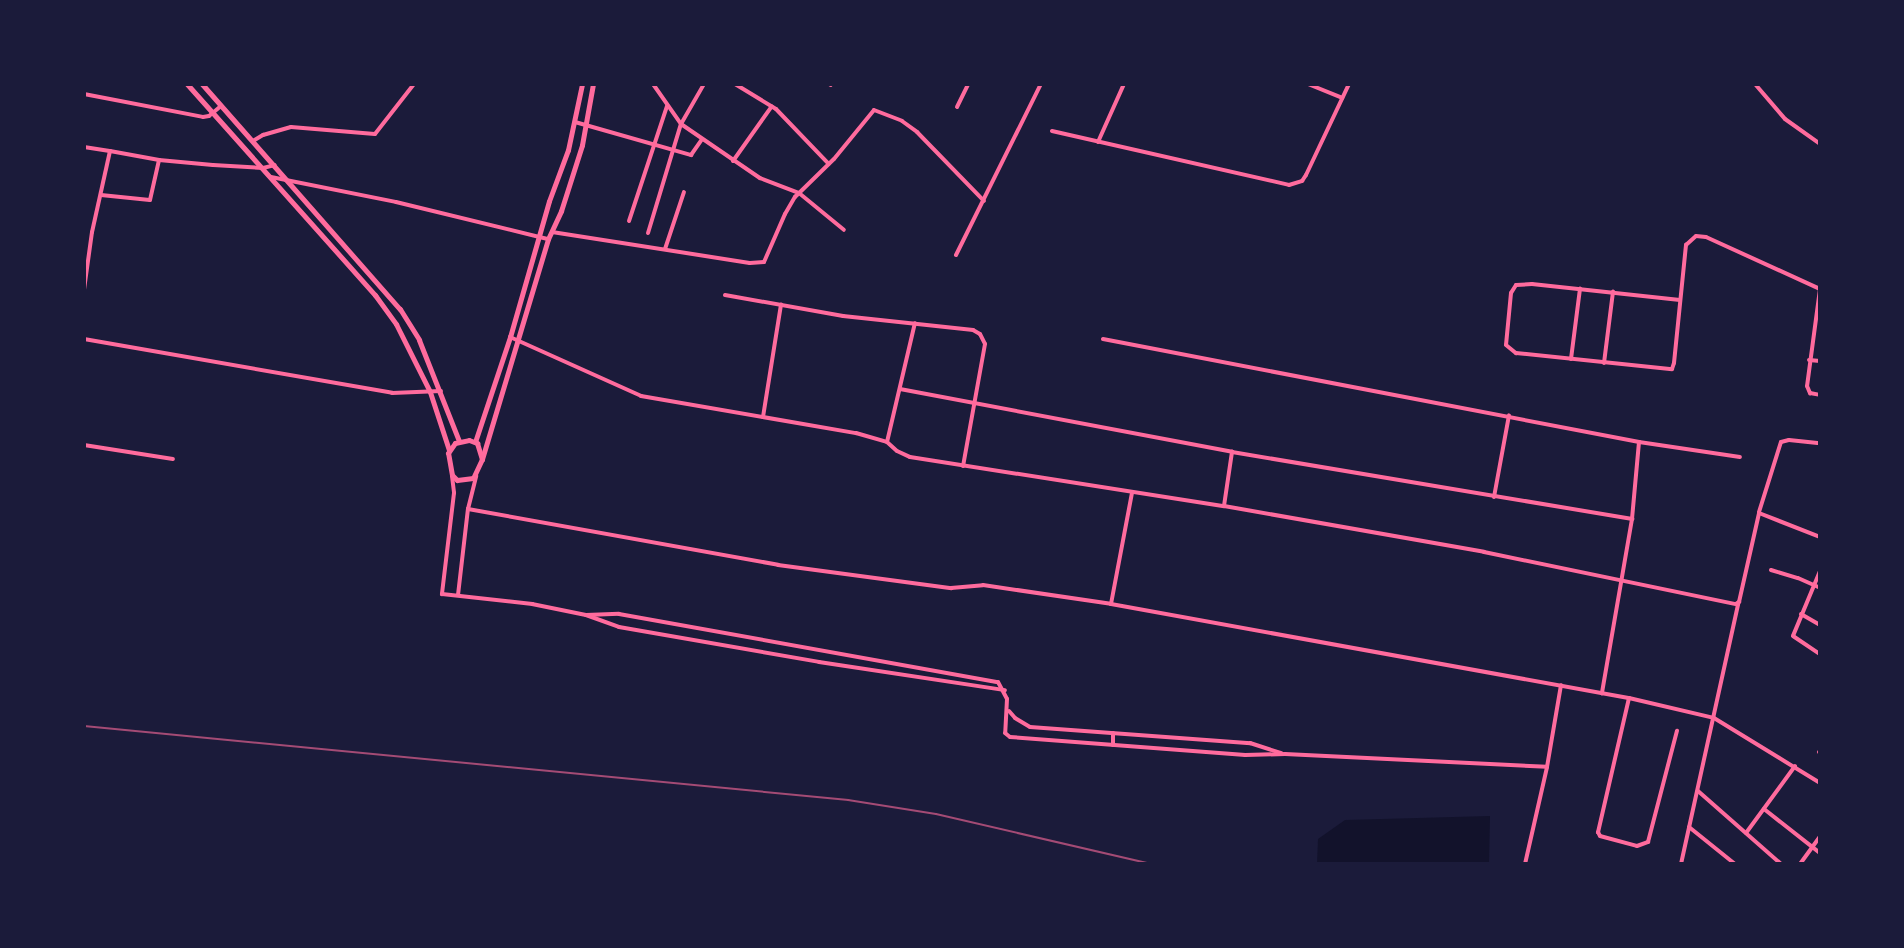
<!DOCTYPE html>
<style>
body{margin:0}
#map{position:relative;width:1904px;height:948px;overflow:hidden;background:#1b1b3a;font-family:"Roboto Condensed",sans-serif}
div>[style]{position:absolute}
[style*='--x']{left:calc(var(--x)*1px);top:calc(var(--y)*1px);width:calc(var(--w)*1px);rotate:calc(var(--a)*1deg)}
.water>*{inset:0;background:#12122b}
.minor>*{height:4px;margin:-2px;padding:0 2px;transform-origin:2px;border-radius:2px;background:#ff6b9d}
.tertiary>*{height:5px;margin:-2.5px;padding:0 2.5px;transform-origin:2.5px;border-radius:2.5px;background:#ff6b9d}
.rail>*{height:2px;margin:-1px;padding:0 1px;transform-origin:1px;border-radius:1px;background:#a44b75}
span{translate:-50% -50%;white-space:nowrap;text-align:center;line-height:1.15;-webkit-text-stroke:5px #1b1b3a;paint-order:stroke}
.frame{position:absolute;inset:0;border:86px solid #1b1b3a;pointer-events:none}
</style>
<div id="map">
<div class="water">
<i style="clip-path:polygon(1490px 816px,1489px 864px,1317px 864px,1318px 839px,1345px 820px)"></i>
</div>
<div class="minor">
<i style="--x:653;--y:84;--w:49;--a:55"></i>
<i style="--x:681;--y:124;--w:96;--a:34.4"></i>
<i style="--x:760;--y:178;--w:42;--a:21"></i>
<i style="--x:799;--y:193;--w:58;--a:39.4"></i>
<i style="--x:735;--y:84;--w:48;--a:31.4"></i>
<i style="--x:776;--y:109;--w:76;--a:46.1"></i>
<i style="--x:829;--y:84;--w:2;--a:27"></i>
<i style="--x:1308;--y:84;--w:37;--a:22"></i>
<i style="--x:1755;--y:84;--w:46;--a:49.4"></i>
<i style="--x:1785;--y:119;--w:43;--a:35.5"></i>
<i style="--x:84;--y:94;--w:121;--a:10.9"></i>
<i style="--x:203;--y:117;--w:6;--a:-9"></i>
<i style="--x:209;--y:116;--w:16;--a:-40"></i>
<i style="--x:957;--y:107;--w:25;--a:-64"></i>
<i style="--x:575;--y:122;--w:121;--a:15.9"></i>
<i style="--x:691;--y:155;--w:19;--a:-55"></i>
<i style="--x:1052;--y:131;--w:243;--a:12.8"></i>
<i style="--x:1289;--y:185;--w:14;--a:-17"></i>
<i style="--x:1302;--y:181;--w:7;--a:-56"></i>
<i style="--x:1306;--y:175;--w:101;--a:-64.7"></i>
<i style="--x:253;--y:141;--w:12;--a:-31"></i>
<i style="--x:263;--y:135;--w:29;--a:-16"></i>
<i style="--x:291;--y:127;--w:84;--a:4.8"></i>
<i style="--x:375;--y:134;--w:63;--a:-52"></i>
<i style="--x:1098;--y:142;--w:64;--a:-65.9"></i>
<i style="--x:84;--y:147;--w:26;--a:9"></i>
<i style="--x:110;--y:151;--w:83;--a:102.5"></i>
<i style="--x:92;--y:232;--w:59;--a:97.9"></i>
<i style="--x:110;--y:151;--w:50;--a:10.4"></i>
<i style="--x:159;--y:160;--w:54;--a:5.3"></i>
<i style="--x:213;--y:165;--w:50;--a:3.4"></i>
<i style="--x:263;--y:168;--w:12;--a:-14"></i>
<i style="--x:733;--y:161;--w:67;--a:-54.7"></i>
<i style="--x:271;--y:177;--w:127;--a:11.3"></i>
<i style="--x:396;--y:202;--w:156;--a:13.7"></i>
<i style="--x:101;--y:195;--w:49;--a:5.8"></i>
<i style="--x:150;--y:200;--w:41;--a:-77.3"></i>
<i style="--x:629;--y:221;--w:121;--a:-71.7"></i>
<i style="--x:552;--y:232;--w:200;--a:8.9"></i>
<i style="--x:750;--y:263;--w:14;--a:-4"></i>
<i style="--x:764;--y:262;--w:52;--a:-66.4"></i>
<i style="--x:785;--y:214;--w:20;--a:-60"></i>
<i style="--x:795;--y:197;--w:54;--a:-44.3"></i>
<i style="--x:834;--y:159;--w:63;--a:-50.8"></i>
<i style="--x:874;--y:110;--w:30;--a:21"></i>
<i style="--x:902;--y:121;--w:19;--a:36"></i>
<i style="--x:917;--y:132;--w:96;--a:45.8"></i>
<i style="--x:648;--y:233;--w:114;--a:-73.2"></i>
<i style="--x:681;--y:124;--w:46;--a:-60.1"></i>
<i style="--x:665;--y:249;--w:60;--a:-71.6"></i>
<i style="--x:956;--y:255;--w:191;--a:-63.6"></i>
<i style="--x:1820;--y:289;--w:98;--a:97.6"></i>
<i style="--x:1807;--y:386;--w:8;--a:67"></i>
<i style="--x:1810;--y:393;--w:10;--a:11"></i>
<i style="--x:725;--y:295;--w:120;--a:10.1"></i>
<i style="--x:843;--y:316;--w:131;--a:6.1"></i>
<i style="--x:973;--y:330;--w:8;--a:30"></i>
<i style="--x:980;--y:334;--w:11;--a:63"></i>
<i style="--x:985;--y:344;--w:124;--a:100.2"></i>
<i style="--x:1680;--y:300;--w:149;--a:-173.8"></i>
<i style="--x:1532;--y:284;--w:16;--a:176"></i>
<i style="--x:1516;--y:285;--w:9;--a:122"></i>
<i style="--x:1511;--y:293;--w:52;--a:95.5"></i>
<i style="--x:1506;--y:345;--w:13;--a:39"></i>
<i style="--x:1516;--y:353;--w:157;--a:5.9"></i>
<i style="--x:1672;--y:369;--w:6;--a:-72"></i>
<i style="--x:1674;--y:363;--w:119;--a:-84.2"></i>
<i style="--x:1686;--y:245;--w:13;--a:-42"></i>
<i style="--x:1696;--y:236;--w:10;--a:6"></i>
<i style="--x:1706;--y:237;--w:125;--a:24.5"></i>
<i style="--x:510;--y:337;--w:144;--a:24.2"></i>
<i style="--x:641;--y:396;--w:218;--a:9.8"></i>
<i style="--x:856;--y:433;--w:32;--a:16"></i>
<i style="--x:887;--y:442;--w:13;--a:42"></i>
<i style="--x:897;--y:451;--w:14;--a:25"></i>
<i style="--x:910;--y:457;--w:318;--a:8.9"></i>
<i style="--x:1224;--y:506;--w:264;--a:10"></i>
<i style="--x:1484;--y:552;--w:257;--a:11.7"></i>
<i style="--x:1736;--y:604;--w:4;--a:-34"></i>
<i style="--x:1739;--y:602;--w:91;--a:-77.3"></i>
<i style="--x:1759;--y:513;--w:66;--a:21.5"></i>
<i style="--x:84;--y:339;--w:313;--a:9.9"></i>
<i style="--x:392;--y:393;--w:49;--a:-2.3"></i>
<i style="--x:1103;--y:339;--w:546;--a:10.88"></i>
<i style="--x:1639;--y:442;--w:77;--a:95.2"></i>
<i style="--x:1632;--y:519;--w:177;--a:99.8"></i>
<i style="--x:1571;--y:359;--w:71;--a:-82.7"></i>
<i style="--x:1809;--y:360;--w:11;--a:5"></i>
<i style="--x:1604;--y:363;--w:72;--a:-82.8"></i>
<i style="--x:900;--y:389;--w:338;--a:10.7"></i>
<i style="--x:1232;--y:452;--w:406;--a:9.5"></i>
<i style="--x:763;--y:417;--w:114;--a:-80.9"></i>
<i style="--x:887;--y:442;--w:122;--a:-76.8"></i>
<i style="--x:1639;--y:442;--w:102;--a:8.4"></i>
<i style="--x:84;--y:445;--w:90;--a:8.9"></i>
<i style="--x:452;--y:476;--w:17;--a:83"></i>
<i style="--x:454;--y:493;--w:102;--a:96.8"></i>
<i style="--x:442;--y:594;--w:91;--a:6.3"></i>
<i style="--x:532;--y:604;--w:55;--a:11.5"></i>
<i style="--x:586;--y:615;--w:35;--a:20"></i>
<i style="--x:619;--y:627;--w:203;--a:9.9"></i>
<i style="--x:819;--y:662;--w:188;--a:8.6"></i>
<i style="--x:1494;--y:497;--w:83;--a:-79.6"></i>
<i style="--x:1224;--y:506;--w:55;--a:-81.6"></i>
<i style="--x:468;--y:509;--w:315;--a:10.2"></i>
<i style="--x:778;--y:565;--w:175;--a:7.6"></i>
<i style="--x:951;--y:588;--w:32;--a:-5"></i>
<i style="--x:983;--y:585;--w:129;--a:8.4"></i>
<i style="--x:1111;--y:604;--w:526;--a:10.29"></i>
<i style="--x:1629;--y:698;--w:87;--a:13.2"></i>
<i style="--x:1714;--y:718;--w:124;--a:31.5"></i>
<i style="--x:1759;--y:512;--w:73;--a:-72.6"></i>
<i style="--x:1781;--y:442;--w:8;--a:-14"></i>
<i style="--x:1789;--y:440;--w:31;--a:6"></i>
<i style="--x:1771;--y:570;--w:28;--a:17"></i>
<i style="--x:1798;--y:578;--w:24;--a:24"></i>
<i style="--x:1820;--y:571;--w:70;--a:112.6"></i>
<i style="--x:1793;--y:636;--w:32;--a:34"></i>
<i style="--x:458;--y:595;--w:87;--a:-83.4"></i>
<i style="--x:468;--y:509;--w:34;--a:-76"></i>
<i style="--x:1111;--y:604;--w:113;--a:-79.3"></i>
<i style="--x:1801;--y:614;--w:22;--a:30"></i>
<i style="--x:586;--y:615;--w:33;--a:-2"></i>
<i style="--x:619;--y:614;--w:385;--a:10.2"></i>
<i style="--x:998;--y:682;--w:19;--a:62"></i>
<i style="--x:1007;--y:699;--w:34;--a:93"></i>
<i style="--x:1005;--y:733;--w:6;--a:39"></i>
<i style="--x:1010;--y:737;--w:236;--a:4.4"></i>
<i style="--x:1245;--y:755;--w:40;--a:-1.4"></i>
<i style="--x:1285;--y:754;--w:262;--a:2.8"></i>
<i style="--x:1629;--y:698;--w:138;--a:103"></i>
<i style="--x:1598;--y:832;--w:4;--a:63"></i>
<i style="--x:1600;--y:836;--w:38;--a:15"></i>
<i style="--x:1637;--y:846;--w:12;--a:-20"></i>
<i style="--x:1648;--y:842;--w:115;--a:-75.4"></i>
<i style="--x:1009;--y:711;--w:9;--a:49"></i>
<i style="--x:1015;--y:718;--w:17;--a:31"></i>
<i style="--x:1030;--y:727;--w:221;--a:4.2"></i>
<i style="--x:1250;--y:743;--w:33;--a:18"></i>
<i style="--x:1113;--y:745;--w:12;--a:-90"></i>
<i style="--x:1819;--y:752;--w:1;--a:45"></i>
<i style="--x:1698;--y:791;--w:111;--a:41.3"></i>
<i style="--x:1764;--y:809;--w:71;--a:38.2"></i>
<i style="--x:1689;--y:827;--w:59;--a:38.8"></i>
<i style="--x:1746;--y:833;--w:83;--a:-53.8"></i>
<i style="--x:1525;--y:864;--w:99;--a:-77.2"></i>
<i style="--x:1547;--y:767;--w:83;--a:-80.3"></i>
<i style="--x:1681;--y:864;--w:266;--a:-77.6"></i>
<i style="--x:1800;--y:864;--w:34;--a:-54"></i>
</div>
<div class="tertiary">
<i style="--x:187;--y:84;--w:283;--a:48.3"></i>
<i style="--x:375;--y:295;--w:36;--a:54"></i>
<i style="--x:396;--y:324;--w:76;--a:63.4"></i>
<i style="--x:430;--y:392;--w:61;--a:71.9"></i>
<i style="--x:202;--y:84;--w:300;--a:48.7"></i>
<i style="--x:400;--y:309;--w:36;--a:58"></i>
<i style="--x:419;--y:340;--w:109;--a:68.4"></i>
<i style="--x:469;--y:440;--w:9;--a:21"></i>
<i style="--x:477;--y:443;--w:17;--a:73"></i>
<i style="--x:482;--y:459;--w:21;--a:115"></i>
<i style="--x:473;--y:478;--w:16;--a:173"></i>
<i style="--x:457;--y:480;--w:7;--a:-135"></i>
<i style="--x:452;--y:475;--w:22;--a:-100"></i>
<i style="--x:448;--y:453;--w:12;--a:-55"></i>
<i style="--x:455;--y:443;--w:14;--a:-12"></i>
<i style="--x:475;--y:442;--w:111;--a:-71.6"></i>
<i style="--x:510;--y:337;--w:141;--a:-74"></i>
<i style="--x:549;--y:201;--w:54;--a:-69.6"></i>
<i style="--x:568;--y:150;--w:67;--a:-78"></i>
<i style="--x:482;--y:459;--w:230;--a:-73.3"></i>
<i style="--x:548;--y:239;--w:31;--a:-65"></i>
<i style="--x:561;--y:211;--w:69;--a:-72.3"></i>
<i style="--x:582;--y:145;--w:62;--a:-79.8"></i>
</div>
<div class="rail">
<i style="--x:84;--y:726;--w:768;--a:5.53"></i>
<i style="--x:848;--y:800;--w:89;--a:9"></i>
<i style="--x:936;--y:814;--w:221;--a:13.1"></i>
</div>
<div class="frame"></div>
</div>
